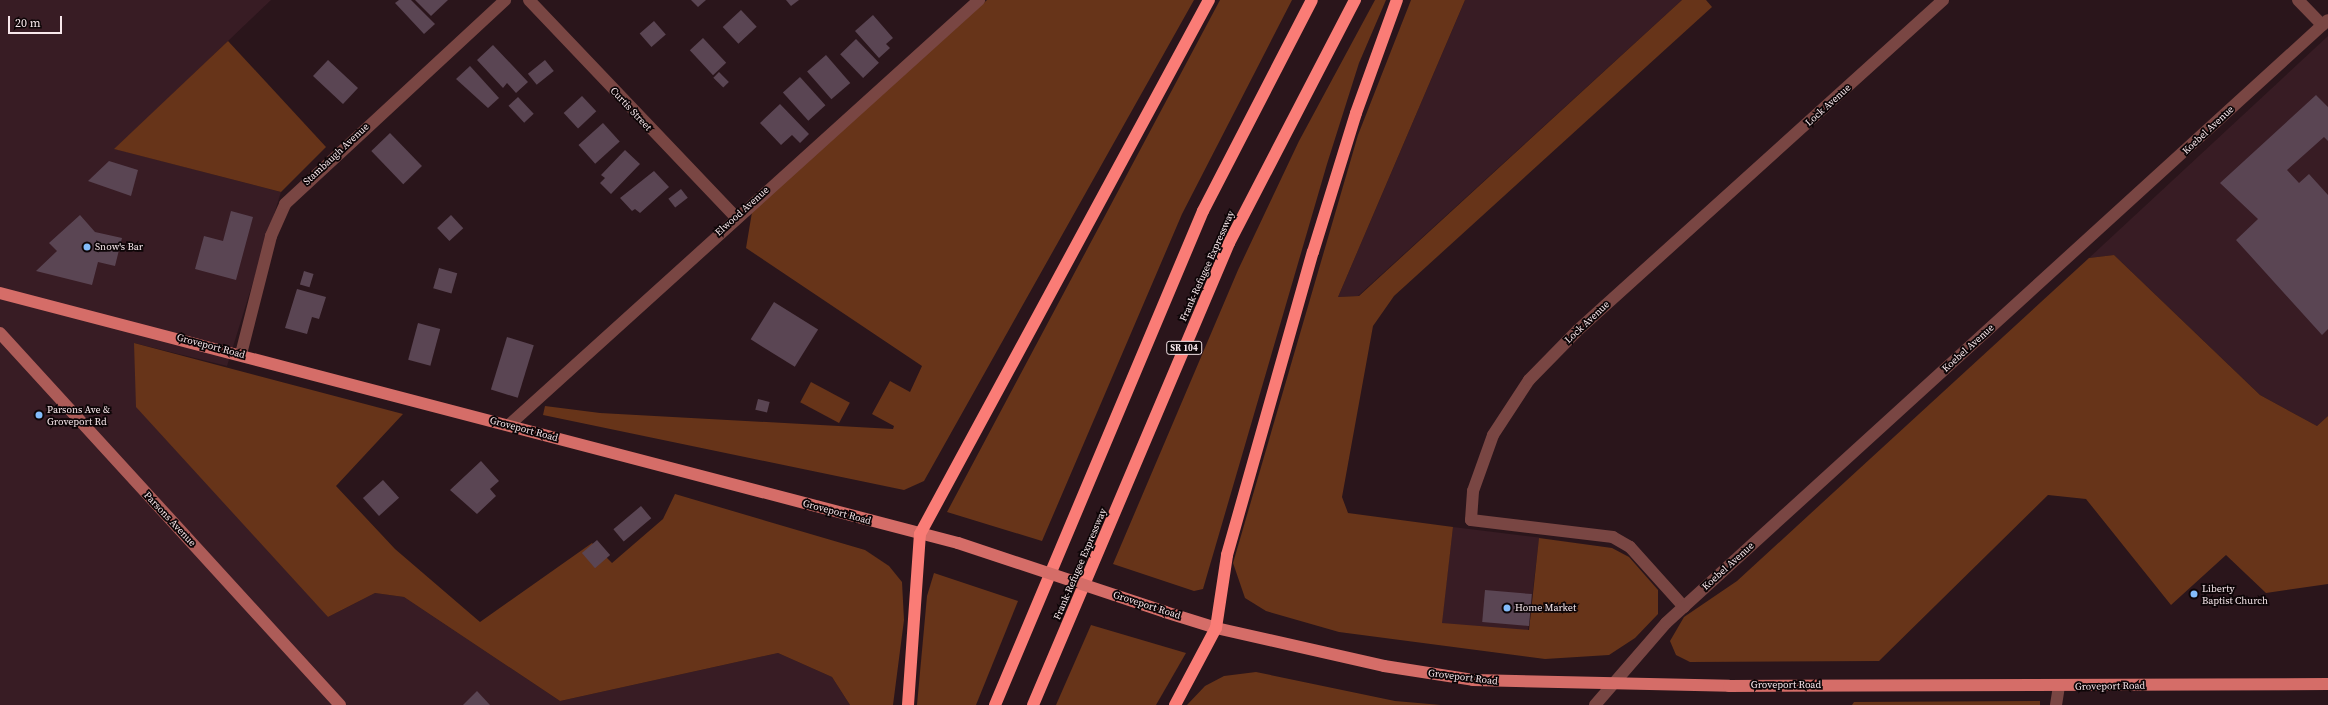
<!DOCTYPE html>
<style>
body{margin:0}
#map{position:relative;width:2328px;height:705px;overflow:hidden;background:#2a151b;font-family:"Source Serif 4",serif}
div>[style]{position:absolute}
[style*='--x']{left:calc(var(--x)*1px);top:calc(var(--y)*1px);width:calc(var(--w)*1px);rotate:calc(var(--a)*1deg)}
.built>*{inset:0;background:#381c24;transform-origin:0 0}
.green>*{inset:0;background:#673419;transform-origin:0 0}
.building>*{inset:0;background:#5a4553;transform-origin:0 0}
.street>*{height:12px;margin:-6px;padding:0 6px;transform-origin:6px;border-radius:6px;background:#794643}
.secondary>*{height:12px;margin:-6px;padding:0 6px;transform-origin:6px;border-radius:6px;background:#ad5c58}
.primary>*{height:12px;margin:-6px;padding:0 6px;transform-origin:6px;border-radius:6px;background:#d56d68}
.highway>*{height:12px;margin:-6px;padding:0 6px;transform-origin:6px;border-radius:6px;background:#fa7c76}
.primary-bridge>*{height:12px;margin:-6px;padding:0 6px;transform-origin:6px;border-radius:6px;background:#d56d68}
.dots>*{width:11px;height:11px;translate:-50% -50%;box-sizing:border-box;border:2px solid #0d0507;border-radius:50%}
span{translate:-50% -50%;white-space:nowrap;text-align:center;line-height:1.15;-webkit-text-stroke:3.5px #0d0507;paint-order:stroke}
.shield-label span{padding:1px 3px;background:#0d0507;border:1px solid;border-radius:3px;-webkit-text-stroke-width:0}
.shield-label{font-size:9px;color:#f8e8ec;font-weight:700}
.street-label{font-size:10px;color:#f8e8ec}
.poi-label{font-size:10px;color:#f8e8ec}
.left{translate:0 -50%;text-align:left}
.scale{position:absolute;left:8px;top:16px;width:54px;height:18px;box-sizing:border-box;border:2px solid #f8e8ec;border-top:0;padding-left:5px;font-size:12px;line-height:14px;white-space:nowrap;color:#f8e8ec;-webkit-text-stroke:3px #0d0507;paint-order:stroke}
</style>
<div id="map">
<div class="built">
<i style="clip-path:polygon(0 0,271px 0,115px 149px,281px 192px,227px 366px,134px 343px,328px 617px,375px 593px,404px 597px,560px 701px,778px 653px,832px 677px,850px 705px,0 705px)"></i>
<i style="clip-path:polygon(1465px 0,1682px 0,1358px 296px,1338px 297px)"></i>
<i style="clip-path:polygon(2328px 36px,2328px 416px,2317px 426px,2260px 395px,2114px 255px,2089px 258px)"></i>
<i style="left:1453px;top:527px;width:87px;height:97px;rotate:7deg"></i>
</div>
<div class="green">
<i style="clip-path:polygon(987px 0,1194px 0,924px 481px,904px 490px,543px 415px,545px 406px,600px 413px,893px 429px,894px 426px,872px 414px,890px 381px,910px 392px,922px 366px,746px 248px,752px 212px)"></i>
<i style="clip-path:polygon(1220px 0,1292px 0,1182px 214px,1042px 541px,947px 512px)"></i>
<i style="clip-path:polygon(1375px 0,1386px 0,1359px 63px,1327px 164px,1203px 589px,1194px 591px,1113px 564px,1238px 270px,1299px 141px)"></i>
<i style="clip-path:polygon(1411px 0,1465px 0,1338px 297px,1359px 296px,1682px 0,1706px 0,1712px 7px,1394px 296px,1373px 326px,1342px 497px,1348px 513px,1453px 527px,1442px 623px,1529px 630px,1539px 538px,1612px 548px,1629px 557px,1658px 590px,1658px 614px,1635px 638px,1609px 655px,1545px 659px,1339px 632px,1266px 611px,1245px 598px,1233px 563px,1358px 135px)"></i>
<i style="clip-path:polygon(228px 41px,326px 147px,281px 192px,114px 149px)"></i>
<i style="clip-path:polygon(2114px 255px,2260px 395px,2317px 426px,2328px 416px,2328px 584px,2266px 593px,2226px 555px,2171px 605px,2086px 499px,2048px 495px,1879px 661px,1690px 662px,1676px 655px,1670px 641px,1684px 617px,1737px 581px,2089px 258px)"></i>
<i style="clip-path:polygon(134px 343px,403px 414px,336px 486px,395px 549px,480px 622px,592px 543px,612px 563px,663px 519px,675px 494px,865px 550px,889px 566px,902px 582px,904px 620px,893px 705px,850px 705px,832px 677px,778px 653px,560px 701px,404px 597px,375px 593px,328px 617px,136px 407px)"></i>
<i style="left:811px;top:382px;width:44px;height:23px;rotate:28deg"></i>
<i style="clip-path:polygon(934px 573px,1018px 601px,976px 705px,917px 705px,927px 596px)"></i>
<i style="clip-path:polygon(1091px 625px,1186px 653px,1156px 705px,1056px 705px)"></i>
<i style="clip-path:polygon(1256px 672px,1395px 701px,1441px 705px,1187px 705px,1205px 686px,1224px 676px)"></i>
<i style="clip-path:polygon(2040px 701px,2040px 705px,1852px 705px,1854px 702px)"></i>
</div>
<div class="building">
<i style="clip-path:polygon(399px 0,411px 0,435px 24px,424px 34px,395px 3px)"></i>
<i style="clip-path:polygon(415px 0,448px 0,431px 16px)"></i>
<i style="clip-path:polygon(691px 0,706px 0,698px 7px)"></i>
<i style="clip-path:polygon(786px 0,799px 0,791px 6px)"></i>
<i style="left:741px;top:10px;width:23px;height:25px;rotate:47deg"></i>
<i style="clip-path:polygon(873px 15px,893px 38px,886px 44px,890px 48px,879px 58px,855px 31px)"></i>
<i style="left:654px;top:21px;width:18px;height:19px;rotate:49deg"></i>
<i style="left:703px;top:38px;width:34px;height:18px;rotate:47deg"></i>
<i style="left:856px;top:39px;width:33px;height:22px;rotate:46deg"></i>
<i style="clip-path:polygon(493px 45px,528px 82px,516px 93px,507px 83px,503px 88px,477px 60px)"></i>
<i style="left:826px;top:55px;width:37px;height:25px;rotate:49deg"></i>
<i style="left:328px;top:60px;width:41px;height:22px;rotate:43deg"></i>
<i style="left:545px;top:60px;width:14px;height:22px;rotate:51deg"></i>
<i style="clip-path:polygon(470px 66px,499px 98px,488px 108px,456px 79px)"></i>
<i style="left:719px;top:72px;width:14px;height:8px;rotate:45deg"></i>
<i style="left:800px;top:77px;width:38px;height:23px;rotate:48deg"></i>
<i style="clip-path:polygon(2316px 95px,2328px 107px,2328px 141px,2324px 137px,2287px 170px,2299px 183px,2309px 174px,2328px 195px,2328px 329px,2322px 335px,2236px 240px,2258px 219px,2220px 183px)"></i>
<i style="left:582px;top:96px;width:21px;height:25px;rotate:47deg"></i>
<i style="left:518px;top:97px;width:23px;height:13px;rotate:47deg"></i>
<i style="clip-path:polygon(780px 104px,809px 134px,800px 143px,792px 135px,781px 145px,760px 123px)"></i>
<i style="left:603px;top:123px;width:25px;height:33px;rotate:48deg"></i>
<i style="left:390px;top:133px;width:46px;height:26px;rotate:46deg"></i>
<i style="clip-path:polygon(625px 150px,640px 164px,611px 194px,600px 183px,605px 178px,601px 175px)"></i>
<i style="clip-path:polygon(109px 161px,138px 170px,131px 196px,88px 181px)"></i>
<i style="clip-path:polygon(654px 171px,669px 187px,640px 213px,635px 209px,632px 211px,620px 198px)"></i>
<i style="left:681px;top:189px;width:11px;height:16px;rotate:52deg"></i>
<i style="clip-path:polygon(231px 211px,253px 217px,236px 280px,195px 269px,204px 236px,223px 241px)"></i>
<i style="clip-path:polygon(80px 215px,95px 232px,122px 238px,115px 266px,98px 262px,92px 285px,36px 271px,57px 251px,49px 243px)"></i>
<i style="left:451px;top:215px;width:18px;height:19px;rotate:47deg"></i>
<i style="left:439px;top:268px;width:19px;height:21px;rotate:16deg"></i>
<i style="left:304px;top:271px;width:10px;height:14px;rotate:17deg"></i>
<i style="clip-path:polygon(297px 289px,326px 297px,319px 319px,312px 317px,307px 334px,285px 328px)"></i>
<i style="left:774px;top:302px;width:52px;height:44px;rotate:32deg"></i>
<i style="left:418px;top:323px;width:23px;height:38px;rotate:15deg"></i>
<i style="left:507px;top:337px;width:28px;height:55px;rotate:17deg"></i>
<i style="left:758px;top:399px;width:12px;height:11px;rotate:14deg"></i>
<i style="clip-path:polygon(481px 461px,499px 481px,490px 489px,496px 496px,477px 514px,450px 490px)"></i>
<i style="left:383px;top:480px;width:24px;height:27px;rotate:48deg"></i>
<i style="left:641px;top:506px;width:16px;height:36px;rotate:50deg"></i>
<i style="left:597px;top:540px;width:20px;height:20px;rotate:49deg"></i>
<i style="left:1485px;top:590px;width:47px;height:32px;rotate:5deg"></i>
<i style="clip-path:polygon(477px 691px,490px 705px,463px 705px)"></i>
</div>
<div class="street">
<i style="--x:529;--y:0;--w:300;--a:46.4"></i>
<i style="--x:2298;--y:0;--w:35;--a:46"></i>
<i style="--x:241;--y:354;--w:122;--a:-75.7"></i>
<i style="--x:271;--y:236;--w:35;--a:-66"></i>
<i style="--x:285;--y:204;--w:300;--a:-42.8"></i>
<i style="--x:509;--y:425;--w:634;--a:-42.12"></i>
<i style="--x:1684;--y:607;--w:81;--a:-132"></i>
<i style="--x:1630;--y:547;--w:20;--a:-150"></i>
<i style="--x:1613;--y:537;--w:143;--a:-173.2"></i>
<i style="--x:1471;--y:520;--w:29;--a:-86"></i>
<i style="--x:1473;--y:491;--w:59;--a:-70.3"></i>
<i style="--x:1493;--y:435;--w:66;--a:-56.8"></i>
<i style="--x:1529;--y:380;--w:70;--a:-45.6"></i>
<i style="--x:1578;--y:330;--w:492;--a:-42.1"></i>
<i style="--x:1595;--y:705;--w:108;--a:-49.1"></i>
<i style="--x:1666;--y:623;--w:895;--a:-42.33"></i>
<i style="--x:2056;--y:705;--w:18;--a:-81"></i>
</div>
<div class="secondary">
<i style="--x:0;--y:333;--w:504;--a:47.57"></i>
</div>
<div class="primary">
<i style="--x:0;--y:293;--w:990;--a:14.63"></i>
<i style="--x:1165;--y:612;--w:53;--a:17.4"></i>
<i style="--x:1216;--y:628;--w:172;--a:12.7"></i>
<i style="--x:1384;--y:666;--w:90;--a:8.9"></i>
<i style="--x:1473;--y:680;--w:256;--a:1.3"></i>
<i style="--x:1729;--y:686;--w:599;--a:-0.19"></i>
</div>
<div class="highway">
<i style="--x:908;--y:705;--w:171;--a:-86"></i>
<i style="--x:920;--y:534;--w:607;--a:-61.58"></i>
<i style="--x:995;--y:705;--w:536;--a:-67.17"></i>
<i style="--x:1203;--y:211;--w:237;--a:-62.7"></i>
<i style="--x:1033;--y:705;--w:502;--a:-67.01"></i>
<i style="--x:1229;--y:243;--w:274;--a:-62.6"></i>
<i style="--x:1175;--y:705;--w:87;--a:-62"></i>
<i style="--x:1216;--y:628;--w:74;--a:-81.4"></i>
<i style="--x:1227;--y:555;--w:315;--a:-74.2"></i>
<i style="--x:1313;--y:252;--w:145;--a:-72.8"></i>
<i style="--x:1356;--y:113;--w:120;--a:-70.1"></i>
</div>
<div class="primary-bridge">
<i style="--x:958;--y:543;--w:218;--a:18.4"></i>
</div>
<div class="dots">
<i style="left:87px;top:247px;background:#83bcfb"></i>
<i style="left:39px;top:415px;background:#83bcfb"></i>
<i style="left:2194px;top:594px;background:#83bcfb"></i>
<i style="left:1507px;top:608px;background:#83bcfb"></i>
</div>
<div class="shield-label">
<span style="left:1184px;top:348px">SR 104</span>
</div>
<div class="street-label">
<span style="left:1828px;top:105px;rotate:-42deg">Lock Avenue</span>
<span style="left:631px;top:109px;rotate:47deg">Curtis Street</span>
<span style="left:2208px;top:130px;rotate:-43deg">Koebel Avenue</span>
<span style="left:336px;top:154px;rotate:-43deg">Stambaugh Avenue</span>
<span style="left:742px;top:211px;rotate:-42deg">Elwood Avenue</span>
<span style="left:1207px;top:266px;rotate:-66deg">Frank-Refugee Expressway</span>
<span style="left:1587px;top:322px;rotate:-43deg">Lock Avenue</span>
<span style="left:211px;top:346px;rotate:15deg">Groveport Road</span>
<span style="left:1968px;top:348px;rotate:-42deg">Koebel Avenue</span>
<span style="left:524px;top:429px;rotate:15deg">Groveport Road</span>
<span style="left:837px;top:512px;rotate:15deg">Groveport Road</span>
<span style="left:170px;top:519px;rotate:47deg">Parsons Avenue</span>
<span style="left:1080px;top:564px;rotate:-67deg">Frank-Refugee Expressway</span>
<span style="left:1728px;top:566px;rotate:-42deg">Koebel Avenue</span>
<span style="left:1147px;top:605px;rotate:18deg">Groveport Road</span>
<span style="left:1463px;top:677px;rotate:7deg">Groveport Road</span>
<span style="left:1786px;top:685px">Groveport Road</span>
<span style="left:2110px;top:686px;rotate:-1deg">Groveport Road</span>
</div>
<div class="poi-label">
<span class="left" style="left:95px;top:247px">Snow's Bar</span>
<span class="left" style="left:47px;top:415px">Parsons Ave &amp;<br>Groveport Rd</span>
<span class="left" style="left:2202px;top:594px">Liberty<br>Baptist Church</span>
<span class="left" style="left:1515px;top:608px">Home Market</span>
</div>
<div class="scale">20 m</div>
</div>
